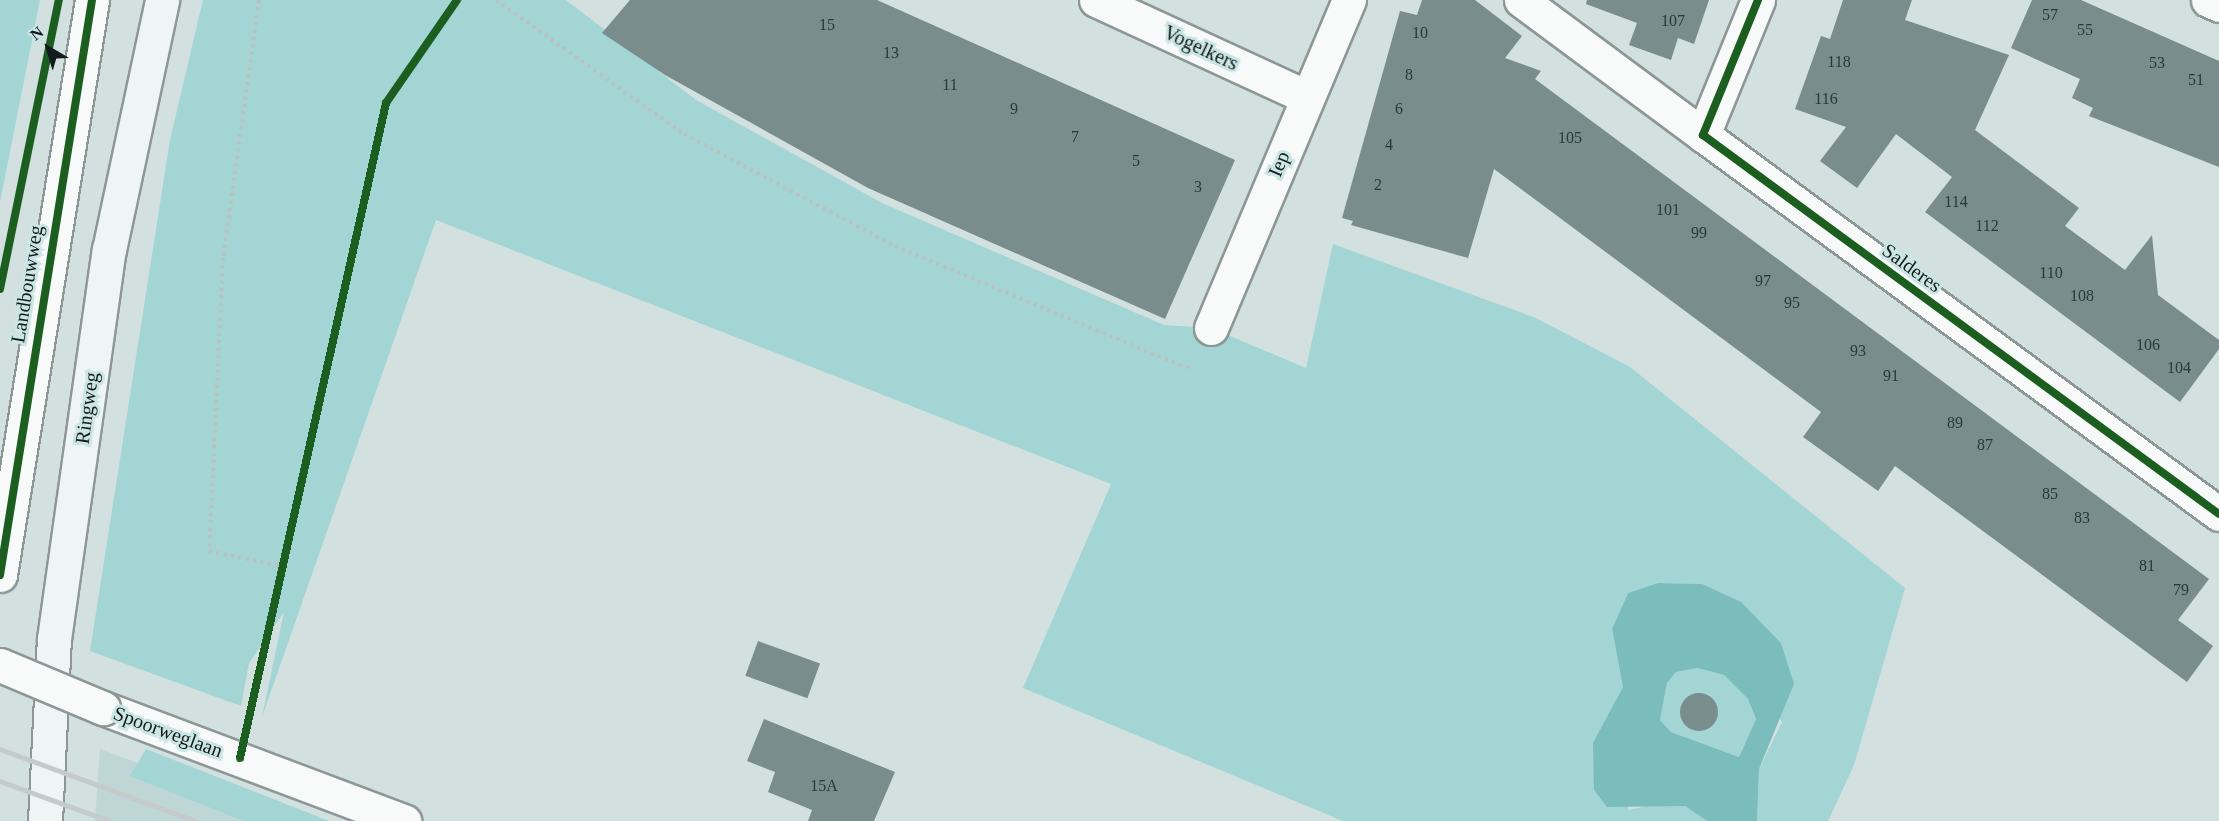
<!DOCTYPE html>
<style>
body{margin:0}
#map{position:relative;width:2219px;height:821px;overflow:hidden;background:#d2e0df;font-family:Georgia,serif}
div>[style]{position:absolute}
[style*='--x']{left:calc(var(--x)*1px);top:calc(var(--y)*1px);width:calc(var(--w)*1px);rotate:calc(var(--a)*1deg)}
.built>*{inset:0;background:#bed7d6}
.green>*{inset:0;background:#a2d5d3}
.water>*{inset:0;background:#7bbdbc}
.building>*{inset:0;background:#788d8c;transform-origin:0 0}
.round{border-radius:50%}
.path>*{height:4px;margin-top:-2px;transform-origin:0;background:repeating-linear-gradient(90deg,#bcc0c0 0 3px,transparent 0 7.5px)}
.roads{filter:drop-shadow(2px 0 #8c9796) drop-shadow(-2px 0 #8c9796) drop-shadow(0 2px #8c9796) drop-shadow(0 -2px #8c9796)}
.minor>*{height:33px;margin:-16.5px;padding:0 16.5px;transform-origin:16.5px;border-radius:16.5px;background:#f8fafa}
.tertiary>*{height:33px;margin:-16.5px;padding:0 16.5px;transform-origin:16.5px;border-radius:16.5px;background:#f8fafa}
.secondary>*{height:33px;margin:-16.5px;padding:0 16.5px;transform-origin:16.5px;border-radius:16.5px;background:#eff4f4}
.rail>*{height:4.5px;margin:-2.25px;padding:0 2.25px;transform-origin:2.25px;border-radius:2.25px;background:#c5caca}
.bridges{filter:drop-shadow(2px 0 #8c9796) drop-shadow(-2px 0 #8c9796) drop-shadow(0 2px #8c9796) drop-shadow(0 -2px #8c9796)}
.minor-bridge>*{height:33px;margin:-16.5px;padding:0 16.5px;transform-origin:16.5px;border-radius:16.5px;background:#f8fafa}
.cycleway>*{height:8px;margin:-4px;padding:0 4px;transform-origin:4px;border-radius:4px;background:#1b5e20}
span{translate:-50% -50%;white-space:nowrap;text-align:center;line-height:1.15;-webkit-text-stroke:6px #cce6e5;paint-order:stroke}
.number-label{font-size:16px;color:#2c3838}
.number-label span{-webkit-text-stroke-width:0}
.street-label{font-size:20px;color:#131c1c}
.north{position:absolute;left:18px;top:18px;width:60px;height:60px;-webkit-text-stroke:4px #cce6e5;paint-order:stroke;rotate:322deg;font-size:16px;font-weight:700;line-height:24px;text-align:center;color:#131c1c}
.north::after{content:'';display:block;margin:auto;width:21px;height:27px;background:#131c1c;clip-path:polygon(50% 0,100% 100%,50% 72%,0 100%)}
</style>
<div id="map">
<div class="built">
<i style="clip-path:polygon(100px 749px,135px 762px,314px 821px,95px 821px)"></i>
</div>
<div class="green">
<i style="clip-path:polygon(0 0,40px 0,0 202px)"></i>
<i style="clip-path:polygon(203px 0,566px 0,696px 100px,882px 203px,1164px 325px,1211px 328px,1306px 368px,1333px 244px,1536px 318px,1630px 367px,1905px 588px,1854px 765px,1828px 821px,1757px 821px,1759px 769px,1782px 722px,1702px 584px,1658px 583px,1628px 593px,1612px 629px,1623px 687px,1601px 730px,1629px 810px,1655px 804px,1685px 806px,1707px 821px,1343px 821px,1023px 688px,1111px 484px,436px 220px,262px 717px,284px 612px,249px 663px,241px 706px,90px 651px,170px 140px)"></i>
<i style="clip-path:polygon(1697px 668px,1724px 675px,1748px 699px,1756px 719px,1739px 757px,1671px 732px,1660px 720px,1667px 683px,1676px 672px)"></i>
<i style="clip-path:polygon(146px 749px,329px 821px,244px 821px,130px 776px)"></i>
</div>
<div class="water">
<i style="clip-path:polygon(evenodd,1658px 583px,1702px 584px,1741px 602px,1781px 643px,1794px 684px,1759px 769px,1757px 821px,1707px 821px,1685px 806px,1607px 807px,1594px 790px,1593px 743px,1623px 687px,1612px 629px,1628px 593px,1658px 583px,1697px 668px,1724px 675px,1748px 699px,1756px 719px,1739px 757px,1671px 732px,1660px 720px,1667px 683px,1676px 672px,1697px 668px)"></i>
</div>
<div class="building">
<i style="clip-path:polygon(630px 0,877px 0,1235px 160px,1165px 319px,868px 188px,665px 75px,602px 33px)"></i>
<i style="clip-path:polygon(1422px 0,1475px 0,1522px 36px,1505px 58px,1541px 71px,1535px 79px,2209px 579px,2178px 620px,2213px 646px,2187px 682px,1895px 466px,1878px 491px,1803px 437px,1821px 412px,1494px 169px,1468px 258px,1351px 225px,1353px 221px,1342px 218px,1400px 11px,1417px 15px)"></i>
<i style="clip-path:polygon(1587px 0,1709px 0,1694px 44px,1678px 38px,1671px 60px,1629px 45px,1637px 23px,1586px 4px)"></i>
<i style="clip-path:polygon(1843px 0,1912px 0,1905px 20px,2009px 55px,1975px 130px,2079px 208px,2065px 226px,2125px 270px,2152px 235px,2158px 295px,2219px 340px,2219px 349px,2180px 402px,1925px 212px,1952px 177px,1896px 134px,1857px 188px,1820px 161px,1846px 127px,1795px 109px,1821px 36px,1830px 39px)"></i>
<i style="clip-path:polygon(2032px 0,2081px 0,2219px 61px,2219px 167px,2089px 116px,2093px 108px,2072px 98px,2080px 79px,2011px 48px)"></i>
<i style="left:758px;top:641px;width:66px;height:37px;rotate:20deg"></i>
<i class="round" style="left:1680px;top:693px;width:38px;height:38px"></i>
<i style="clip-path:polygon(764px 719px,895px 772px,874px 821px,808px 821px,812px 810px,768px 792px,775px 772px,747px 761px)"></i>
</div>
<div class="path">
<i style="--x:259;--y:0;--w:260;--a:97.9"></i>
<i style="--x:223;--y:258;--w:293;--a:92.7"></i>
<i style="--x:209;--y:551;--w:74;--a:11.8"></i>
<i style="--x:496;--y:0;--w:231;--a:35.5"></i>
<i style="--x:684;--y:134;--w:239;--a:28"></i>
<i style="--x:895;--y:246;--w:316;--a:22.7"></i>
<i style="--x:1187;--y:368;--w:7;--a:-56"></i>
</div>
<div class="roads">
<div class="minor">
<i style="--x:1096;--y:0;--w:232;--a:24.7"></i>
<i style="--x:1521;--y:0;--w:227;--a:36.6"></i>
<i style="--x:2208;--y:0;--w:12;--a:24"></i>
<i style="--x:1211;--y:328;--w:356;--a:-67.2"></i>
<i style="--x:0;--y:575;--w:582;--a:-80.91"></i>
<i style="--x:103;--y:708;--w:322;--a:20.6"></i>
</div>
<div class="tertiary">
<i style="--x:1758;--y:0;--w:146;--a:112.2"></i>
<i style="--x:1703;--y:135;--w:640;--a:36.3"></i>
</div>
<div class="secondary">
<i style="--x:45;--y:821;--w:182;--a:-87.2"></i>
<i style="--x:54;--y:639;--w:393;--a:-82"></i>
<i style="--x:109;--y:250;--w:256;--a:-78"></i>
</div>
</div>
<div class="rail">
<i style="--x:0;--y:749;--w:209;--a:20.2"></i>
<i style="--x:0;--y:781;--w:117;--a:20"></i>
</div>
<div class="bridges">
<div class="minor-bridge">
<i style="--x:0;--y:665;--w:112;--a:22.7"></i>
</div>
</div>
<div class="cycleway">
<i style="--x:1758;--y:0;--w:146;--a:112.2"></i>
<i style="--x:1703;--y:135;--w:640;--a:36.3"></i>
<i style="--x:0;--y:289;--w:295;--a:-78.5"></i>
<i style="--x:0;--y:575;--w:582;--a:-80.91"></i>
<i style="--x:240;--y:758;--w:671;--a:-77.43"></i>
<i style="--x:386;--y:103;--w:125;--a:-55.4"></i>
</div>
<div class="number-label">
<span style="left:2050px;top:15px">57</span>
<span style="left:1673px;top:21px">107</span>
<span style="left:827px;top:25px">15</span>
<span style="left:2085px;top:30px">55</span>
<span style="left:1420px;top:33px">10</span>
<span style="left:891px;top:53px">13</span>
<span style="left:1839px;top:62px">118</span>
<span style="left:2157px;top:63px">53</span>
<span style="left:1409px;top:75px">8</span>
<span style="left:2196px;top:80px">51</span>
<span style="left:950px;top:85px">11</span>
<span style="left:1826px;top:99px">116</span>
<span style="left:1014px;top:109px">9</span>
<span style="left:1399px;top:109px">6</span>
<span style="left:1075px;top:137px">7</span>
<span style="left:1570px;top:138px">105</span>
<span style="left:1389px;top:145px">4</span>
<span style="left:1136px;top:161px">5</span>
<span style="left:1378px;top:185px">2</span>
<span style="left:1198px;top:187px">3</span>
<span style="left:1956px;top:202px">114</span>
<span style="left:1668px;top:210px">101</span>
<span style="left:1987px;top:226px">112</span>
<span style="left:1699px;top:233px">99</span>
<span style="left:2051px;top:273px">110</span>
<span style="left:1763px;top:281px">97</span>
<span style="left:2082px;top:296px">108</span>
<span style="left:1792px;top:303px">95</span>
<span style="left:2148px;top:345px">106</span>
<span style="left:1858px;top:351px">93</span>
<span style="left:2179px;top:368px">104</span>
<span style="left:1891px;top:376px">91</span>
<span style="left:1955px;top:423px">89</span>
<span style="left:1985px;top:445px">87</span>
<span style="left:2050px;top:494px">85</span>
<span style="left:2082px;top:518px">83</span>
<span style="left:2147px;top:566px">81</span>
<span style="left:2181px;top:590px">79</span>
<span style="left:824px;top:786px">15A</span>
</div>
<div class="street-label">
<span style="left:1201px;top:48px;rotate:25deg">Vogelkers</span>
<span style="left:1279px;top:164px;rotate:-67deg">Iep</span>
<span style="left:1912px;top:268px;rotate:36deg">Salderes</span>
<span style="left:27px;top:284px;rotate:-81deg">Landbouwweg</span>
<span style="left:87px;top:408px;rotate:-82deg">Ringweg</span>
<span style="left:168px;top:732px;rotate:20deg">Spoorweglaan</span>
</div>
<div class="north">N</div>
</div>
